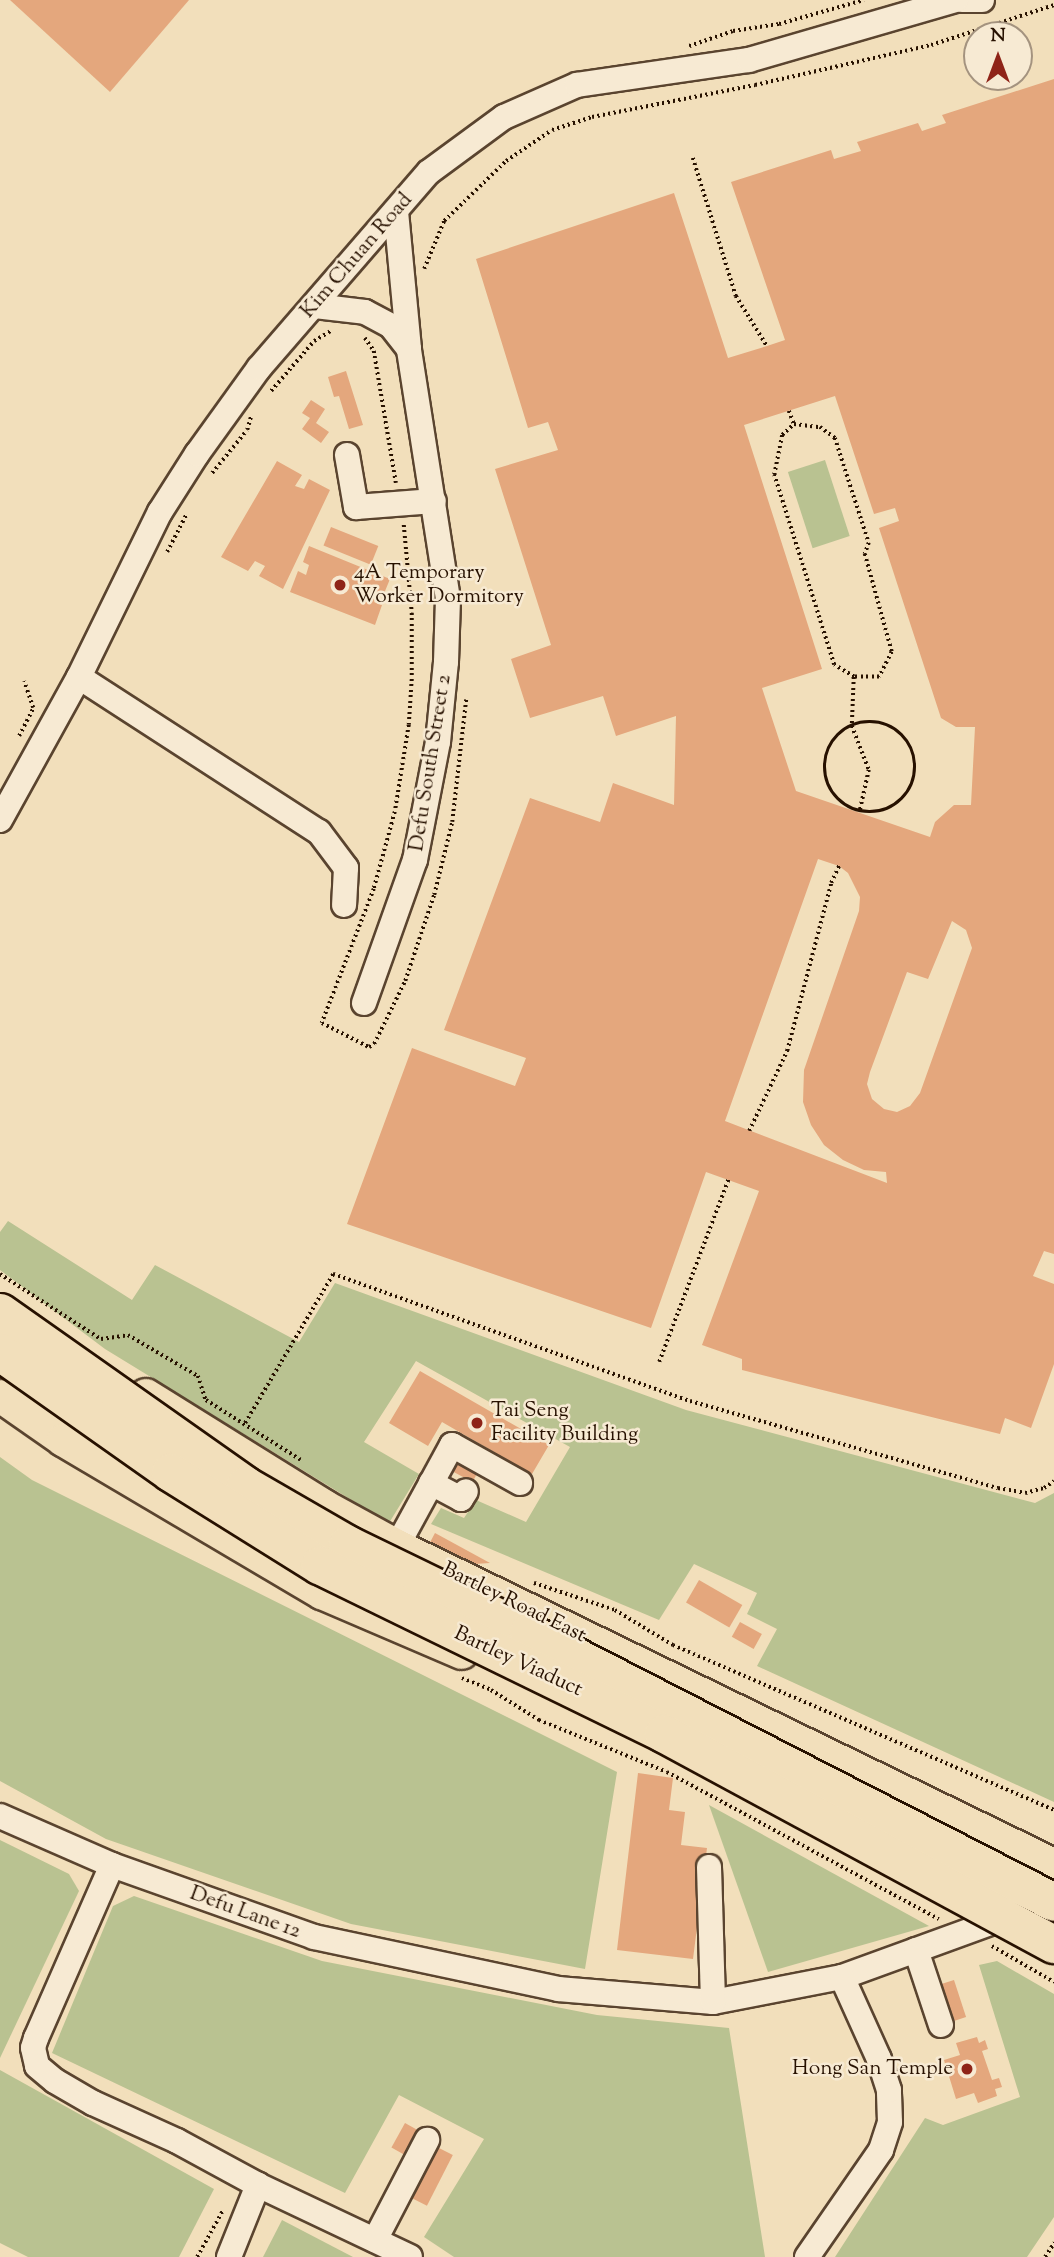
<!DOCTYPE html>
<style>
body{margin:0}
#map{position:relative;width:1054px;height:2257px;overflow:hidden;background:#f2dfbb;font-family:"Sorts Mill Goudy",serif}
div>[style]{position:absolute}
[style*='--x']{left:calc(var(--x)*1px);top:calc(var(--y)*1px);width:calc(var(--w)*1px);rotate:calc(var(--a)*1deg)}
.green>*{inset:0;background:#b9c291;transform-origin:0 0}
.building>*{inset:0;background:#e4a77d;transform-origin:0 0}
.path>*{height:3.5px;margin-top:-1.75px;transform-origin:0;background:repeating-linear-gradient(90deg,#271100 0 2px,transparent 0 5.5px)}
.path>.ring{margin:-1.75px;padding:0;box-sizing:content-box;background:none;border:3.5px solid #271100;border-radius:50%}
.roads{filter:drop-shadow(2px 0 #5a442f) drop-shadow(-2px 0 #5a442f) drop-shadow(0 2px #5a442f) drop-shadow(0 -2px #5a442f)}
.minor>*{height:24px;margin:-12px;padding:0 12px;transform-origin:12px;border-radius:12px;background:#f7ead3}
.major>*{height:32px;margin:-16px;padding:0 16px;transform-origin:16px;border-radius:16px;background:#f2dfbb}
.bridges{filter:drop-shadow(2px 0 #271100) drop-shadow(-2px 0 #271100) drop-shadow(0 2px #271100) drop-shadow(0 -2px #271100)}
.highway-bridge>*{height:37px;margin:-18.5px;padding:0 18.5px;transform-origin:18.5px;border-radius:18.5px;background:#f2dfbb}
.dots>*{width:19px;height:19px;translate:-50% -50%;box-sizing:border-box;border:4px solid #f7ead3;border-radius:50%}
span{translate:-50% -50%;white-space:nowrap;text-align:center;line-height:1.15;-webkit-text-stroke:5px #f7ead3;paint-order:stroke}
.street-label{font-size:21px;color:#271100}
.poi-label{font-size:21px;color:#271100}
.left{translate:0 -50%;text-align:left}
.right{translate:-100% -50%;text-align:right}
.north{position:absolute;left:963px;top:21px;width:70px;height:70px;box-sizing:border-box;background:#f7ead3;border:2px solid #a4937f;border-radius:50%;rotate:0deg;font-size:19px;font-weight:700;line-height:28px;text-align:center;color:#271100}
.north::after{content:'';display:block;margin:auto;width:24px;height:32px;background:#8f2418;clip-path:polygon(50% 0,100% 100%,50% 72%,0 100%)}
</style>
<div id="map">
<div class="green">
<i style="left:825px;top:460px;width:80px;height:39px;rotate:72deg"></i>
<i style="clip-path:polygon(8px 1221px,132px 1300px,155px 1265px,299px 1342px,335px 1283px,686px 1410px,1035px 1503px,1054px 1493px,1054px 1802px,757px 1666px,777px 1629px,747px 1614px,757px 1593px,694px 1564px,659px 1620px,431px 1524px,441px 1508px,464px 1518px,476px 1500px,526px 1522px,570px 1447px,416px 1361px,364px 1442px,419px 1474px,389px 1523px,105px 1349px,0 1270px,0 1232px)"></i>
<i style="clip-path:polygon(0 1457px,32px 1480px,617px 1772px,585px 1969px,351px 1924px,106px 1839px,0 1781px)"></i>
<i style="clip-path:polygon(709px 1805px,929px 1926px,768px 1972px)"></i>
<i style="clip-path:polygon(0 1840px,69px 1874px,79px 1891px,0 2058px)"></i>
<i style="clip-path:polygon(134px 1896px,322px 1961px,597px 2015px,729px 2028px,765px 2257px,454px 2257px,424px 2237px,484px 2139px,399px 2095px,345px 2193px,52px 2053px,113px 1906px)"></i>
<i style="clip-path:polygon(997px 1961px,1054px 1994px,1054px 2217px,1027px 2257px,835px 2257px,925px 2118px,943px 2125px,1020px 2097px,979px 1965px)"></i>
<i style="clip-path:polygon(0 2070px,214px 2189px,179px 2257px,28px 2257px,0 2243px)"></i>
<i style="clip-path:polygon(282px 2220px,353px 2257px,263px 2257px)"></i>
</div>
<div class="building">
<i style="clip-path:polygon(10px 0,189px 0,110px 92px)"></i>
<i style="clip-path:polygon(evenodd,1054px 79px,1054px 1254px,1044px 1251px,1033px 1276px,1054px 1284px,1054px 1364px,1031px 1428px,1005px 1418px,1000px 1434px,742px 1370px,742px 1359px,702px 1345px,759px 1191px,706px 1172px,651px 1328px,347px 1224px,412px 1048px,515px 1086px,526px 1058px,444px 1030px,530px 798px,600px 822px,613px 783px,674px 805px,676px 716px,616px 736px,603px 696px,530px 718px,511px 659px,551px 645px,495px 469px,558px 450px,548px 422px,528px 428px,476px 259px,674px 193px,728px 358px,767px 346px,785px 340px,731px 182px,831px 150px,834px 159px,861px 151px,857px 142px,918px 123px,922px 131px,946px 123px,942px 115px,1054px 79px,835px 396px,874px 514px,895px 508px,899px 521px,879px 528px,941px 718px,956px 727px,975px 727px,971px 805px,954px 805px,935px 822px,930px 837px,796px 791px,762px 688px,822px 669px,744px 425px,835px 396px,1054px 79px,818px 859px,839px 866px,848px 873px,860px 897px,859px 911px,804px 1070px,803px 1102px,811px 1125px,824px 1145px,843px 1160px,864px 1170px,886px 1172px,887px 1183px,725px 1121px,818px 859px,1054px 79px,952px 921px,966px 930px,972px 948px,920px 1093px,910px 1106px,897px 1112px,884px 1109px,872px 1099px,867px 1084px,870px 1072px,907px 972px,928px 979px,952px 921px)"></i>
<i style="clip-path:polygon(346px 371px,363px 425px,349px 429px,339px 396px,334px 397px,328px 377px)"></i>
<i style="clip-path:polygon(311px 400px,325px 409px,316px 423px,329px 432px,321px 443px,302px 429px,310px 418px,302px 413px)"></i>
<i style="clip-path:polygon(277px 461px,302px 475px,295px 486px,304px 489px,309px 479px,330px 490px,283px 589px,259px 576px,265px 566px,255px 561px,248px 571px,221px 557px)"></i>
<i style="left:331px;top:527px;width:51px;height:20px;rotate:22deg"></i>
<i style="clip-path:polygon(309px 546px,390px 579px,383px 596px,377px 594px,374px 602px,382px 605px,375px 625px,290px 592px,298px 571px,306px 575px,309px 565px,303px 562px)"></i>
<i style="clip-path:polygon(420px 1371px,549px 1445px,532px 1474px,442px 1422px,428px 1446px,389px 1423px)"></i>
<i style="left:456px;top:1462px;width:24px;height:10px;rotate:28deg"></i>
<i style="clip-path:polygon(435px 1533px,490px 1563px,459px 1565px,427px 1548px)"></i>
<i style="left:699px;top:1580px;width:50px;height:26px;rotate:30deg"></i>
<i style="left:740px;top:1622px;width:25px;height:17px;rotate:29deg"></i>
<i style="clip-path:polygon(638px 1773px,673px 1778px,669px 1810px,685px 1812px,681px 1845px,707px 1848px,693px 1959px,617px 1950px)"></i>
<i style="left:954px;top:1980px;width:39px;height:19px;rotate:72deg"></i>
<i style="clip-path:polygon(977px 2037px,979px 2043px,985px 2040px,988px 2049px,982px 2051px,992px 2080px,999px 2078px,1002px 2087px,995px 2089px,997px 2096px,978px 2103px,974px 2093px,956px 2099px,944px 2060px,960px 2055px,956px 2043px)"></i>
<i style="left:405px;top:2123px;width:21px;height:28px;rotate:29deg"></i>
<i style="left:435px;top:2146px;width:20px;height:57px;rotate:27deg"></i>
</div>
<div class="path">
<i style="--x:689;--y:46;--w:46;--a:-18.8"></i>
<i style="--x:733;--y:31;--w:47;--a:-8.7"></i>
<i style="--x:779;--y:24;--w:88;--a:-15.8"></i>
<i style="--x:693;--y:158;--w:145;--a:72.7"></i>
<i style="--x:736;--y:296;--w:59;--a:58.2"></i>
<i style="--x:424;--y:269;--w:52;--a:-67.4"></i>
<i style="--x:444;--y:221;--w:86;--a:-44.1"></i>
<i style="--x:506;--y:161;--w:55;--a:-34"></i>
<i style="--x:552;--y:130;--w:42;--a:-18"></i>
<i style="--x:592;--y:117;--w:166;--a:-11.1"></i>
<i style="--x:755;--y:85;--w:180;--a:-12.8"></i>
<i style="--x:931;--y:45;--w:129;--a:-18"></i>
<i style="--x:365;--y:338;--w:16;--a:55"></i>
<i style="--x:374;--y:351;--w:134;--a:80.5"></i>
<i style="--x:271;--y:391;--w:66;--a:-49.3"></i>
<i style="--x:314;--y:341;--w:21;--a:-31"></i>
<i style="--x:789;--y:411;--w:14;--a:69"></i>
<i style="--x:794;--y:424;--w:26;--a:7"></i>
<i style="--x:820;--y:427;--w:19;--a:36"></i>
<i style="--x:835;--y:438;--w:110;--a:72.1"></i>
<i style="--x:869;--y:543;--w:12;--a:110"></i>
<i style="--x:865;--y:554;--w:102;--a:74.6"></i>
<i style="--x:892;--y:652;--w:28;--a:117"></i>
<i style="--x:879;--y:677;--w:25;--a:180"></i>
<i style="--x:854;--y:677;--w:23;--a:-149"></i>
<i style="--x:834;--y:665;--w:199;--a:-107.5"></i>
<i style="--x:774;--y:475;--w:41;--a:-78.7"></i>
<i style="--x:782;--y:435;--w:16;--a:-43"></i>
<i style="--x:212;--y:473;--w:55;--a:-50.9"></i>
<i style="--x:247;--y:430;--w:15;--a:-74"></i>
<i style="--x:404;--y:525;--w:88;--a:84.8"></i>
<i style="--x:412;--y:613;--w:66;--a:90"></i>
<i style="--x:412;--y:679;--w:46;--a:93.7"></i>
<i style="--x:409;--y:725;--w:88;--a:99.1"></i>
<i style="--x:395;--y:812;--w:80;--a:105.3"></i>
<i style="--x:374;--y:889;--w:144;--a:111.2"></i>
<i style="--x:322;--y:1023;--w:53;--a:27.1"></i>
<i style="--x:369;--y:1047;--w:6;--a:-31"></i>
<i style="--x:374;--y:1044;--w:70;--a:-63.8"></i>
<i style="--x:405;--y:981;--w:91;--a:-71.4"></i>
<i style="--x:434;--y:895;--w:75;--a:-76.1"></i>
<i style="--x:452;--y:822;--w:123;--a:-83.5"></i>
<i style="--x:167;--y:552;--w:42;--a:-62.8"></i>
<i style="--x:854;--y:677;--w:49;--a:92.3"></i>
<i style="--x:852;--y:726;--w:47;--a:68.9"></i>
<i style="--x:869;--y:770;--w:42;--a:102.4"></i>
<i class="ring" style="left:825px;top:722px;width:86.5px;height:86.5px"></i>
<i style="--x:19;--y:736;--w:31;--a:-63"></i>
<i style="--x:33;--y:708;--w:28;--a:-109"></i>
<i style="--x:749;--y:1131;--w:89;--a:-64.6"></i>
<i style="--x:787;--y:1051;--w:174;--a:-75.3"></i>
<i style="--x:831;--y:883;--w:19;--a:-65"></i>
<i style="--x:0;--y:1274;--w:120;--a:32.8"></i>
<i style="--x:101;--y:1339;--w:27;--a:-8"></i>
<i style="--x:128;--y:1335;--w:81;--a:30.4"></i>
<i style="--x:198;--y:1376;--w:25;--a:72"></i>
<i style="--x:206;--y:1400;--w:112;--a:32.3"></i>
<i style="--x:659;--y:1362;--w:195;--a:-69.2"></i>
<i style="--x:245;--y:1423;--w:173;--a:-59.4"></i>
<i style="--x:333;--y:1274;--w:379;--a:19.6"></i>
<i style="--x:690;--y:1401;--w:320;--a:15.8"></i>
<i style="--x:998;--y:1488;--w:27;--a:10"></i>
<i style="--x:1025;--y:1493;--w:20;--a:-15"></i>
<i style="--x:1044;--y:1488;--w:12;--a:-35"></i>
<i style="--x:534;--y:1583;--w:85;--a:18.4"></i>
<i style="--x:615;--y:1610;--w:68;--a:31.1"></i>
<i style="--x:673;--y:1645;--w:415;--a:23.4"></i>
<i style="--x:462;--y:1678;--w:31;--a:22"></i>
<i style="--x:491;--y:1690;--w:57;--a:32"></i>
<i style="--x:539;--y:1720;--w:138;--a:22.1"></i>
<i style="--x:667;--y:1772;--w:309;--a:28.4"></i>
<i style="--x:992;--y:1946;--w:72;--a:30.1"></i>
<i style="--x:197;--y:2257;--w:54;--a:-61"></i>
<i style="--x:1045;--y:2257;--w:17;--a:-57"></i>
</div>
<div class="roads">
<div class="minor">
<i style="--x:962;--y:0;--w:20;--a:0"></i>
<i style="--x:315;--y:306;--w:50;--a:6.8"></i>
<i style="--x:365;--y:312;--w:30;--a:28"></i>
<i style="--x:391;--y:326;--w:29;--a:52"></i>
<i style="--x:347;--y:455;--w:53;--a:80.2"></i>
<i style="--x:356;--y:507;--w:78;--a:-4.4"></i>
<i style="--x:79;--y:677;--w:286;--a:32.9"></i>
<i style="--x:319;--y:832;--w:45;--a:53.1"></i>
<i style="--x:346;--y:868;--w:37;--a:93"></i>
<i style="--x:0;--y:820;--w:163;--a:-61.1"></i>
<i style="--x:79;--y:677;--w:184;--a:-63.9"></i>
<i style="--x:160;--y:512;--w:69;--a:-57.5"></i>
<i style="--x:197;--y:454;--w:106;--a:-54.2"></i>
<i style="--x:259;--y:368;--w:259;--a:-49.1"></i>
<i style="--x:429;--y:172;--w:93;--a:-36.3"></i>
<i style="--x:504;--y:117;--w:80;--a:-23.7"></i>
<i style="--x:577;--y:85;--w:174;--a:-8.3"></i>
<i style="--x:749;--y:60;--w:215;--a:-16.2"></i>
<i style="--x:364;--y:1003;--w:152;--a:-70.4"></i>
<i style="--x:415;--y:860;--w:120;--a:-79"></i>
<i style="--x:438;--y:742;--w:80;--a:-84.3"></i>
<i style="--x:446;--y:662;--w:63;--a:-88.2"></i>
<i style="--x:448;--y:599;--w:253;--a:-98.9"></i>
<i style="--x:409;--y:349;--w:138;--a:-95.4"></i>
<i style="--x:431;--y:1483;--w:34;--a:28"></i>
<i style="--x:461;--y:1499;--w:9;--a:-58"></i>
<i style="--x:397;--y:1546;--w:115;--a:-61.4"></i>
<i style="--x:452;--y:1445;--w:78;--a:29.2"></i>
<i style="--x:0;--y:1816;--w:122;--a:23.6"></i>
<i style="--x:112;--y:1865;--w:214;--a:19.6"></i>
<i style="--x:314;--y:1937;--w:249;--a:12"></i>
<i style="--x:558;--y:1989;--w:156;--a:4.8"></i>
<i style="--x:713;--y:2002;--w:131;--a:-11"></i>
<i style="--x:842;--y:1977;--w:155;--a:-20"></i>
<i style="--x:112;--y:1865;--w:189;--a:113.7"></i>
<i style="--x:36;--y:2038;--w:10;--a:107"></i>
<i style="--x:33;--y:2048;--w:18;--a:77"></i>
<i style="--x:37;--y:2066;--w:23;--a:40"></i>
<i style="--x:55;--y:2081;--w:44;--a:30.1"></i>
<i style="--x:93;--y:2103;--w:92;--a:24.3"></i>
<i style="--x:177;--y:2141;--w:92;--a:28.5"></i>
<i style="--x:258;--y:2185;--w:168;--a:25.3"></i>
<i style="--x:709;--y:1867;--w:135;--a:88.3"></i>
<i style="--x:916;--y:1950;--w:79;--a:71.6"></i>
<i style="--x:375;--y:2240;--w:113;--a:-62.5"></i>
<i style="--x:229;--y:2257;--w:78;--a:-68.1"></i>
<i style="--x:807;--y:2257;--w:130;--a:-55.3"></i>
<i style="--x:881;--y:2150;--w:29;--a:-72"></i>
<i style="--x:890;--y:2122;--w:32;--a:-92"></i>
<i style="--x:889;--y:2090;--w:33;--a:-108"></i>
<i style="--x:879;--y:2059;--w:90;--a:-114.3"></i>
</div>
<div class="major">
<i style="--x:146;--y:1395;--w:210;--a:31.9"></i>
<i style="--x:324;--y:1506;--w:83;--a:28.7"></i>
<i style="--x:397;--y:1546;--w:730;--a:25.9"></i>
<i style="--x:0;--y:1396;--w:77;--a:34.9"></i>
<i style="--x:63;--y:1440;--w:301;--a:30.6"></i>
<i style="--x:322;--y:1593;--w:152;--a:23.2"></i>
</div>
</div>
<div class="bridges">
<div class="highway-bridge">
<i style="--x:0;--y:1312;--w:300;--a:35.2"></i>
<i style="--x:245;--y:1485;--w:118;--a:30"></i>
<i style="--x:347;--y:1544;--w:201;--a:25.9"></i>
<i style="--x:528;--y:1632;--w:591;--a:27.17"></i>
<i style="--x:0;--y:1352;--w:208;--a:35.2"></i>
<i style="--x:170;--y:1472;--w:176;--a:32"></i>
<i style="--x:319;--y:1565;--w:383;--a:26"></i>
<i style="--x:663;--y:1733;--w:444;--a:28.4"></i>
</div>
</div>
<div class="dots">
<i style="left:340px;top:585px;background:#8f2418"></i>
<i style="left:477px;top:1423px;background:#8f2418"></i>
<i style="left:967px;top:2069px;background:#8f2418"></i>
</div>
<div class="street-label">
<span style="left:357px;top:256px;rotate:-49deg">Kim Chuan Road</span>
<span style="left:431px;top:763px;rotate:-81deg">Defu South Street 2</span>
<span style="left:514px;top:1603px;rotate:26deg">Bartley Road East</span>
<span style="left:518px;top:1662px;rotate:25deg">Bartley Viaduct</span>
<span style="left:245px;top:1913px;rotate:20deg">Defu Lane 12</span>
</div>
<div class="poi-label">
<span class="left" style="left:354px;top:585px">4A Temporary<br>Worker Dormitory</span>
<span class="left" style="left:491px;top:1423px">Tai Seng<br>Facility Building</span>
<span class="right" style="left:953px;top:2069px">Hong San Temple</span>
</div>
<div class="north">N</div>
</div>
